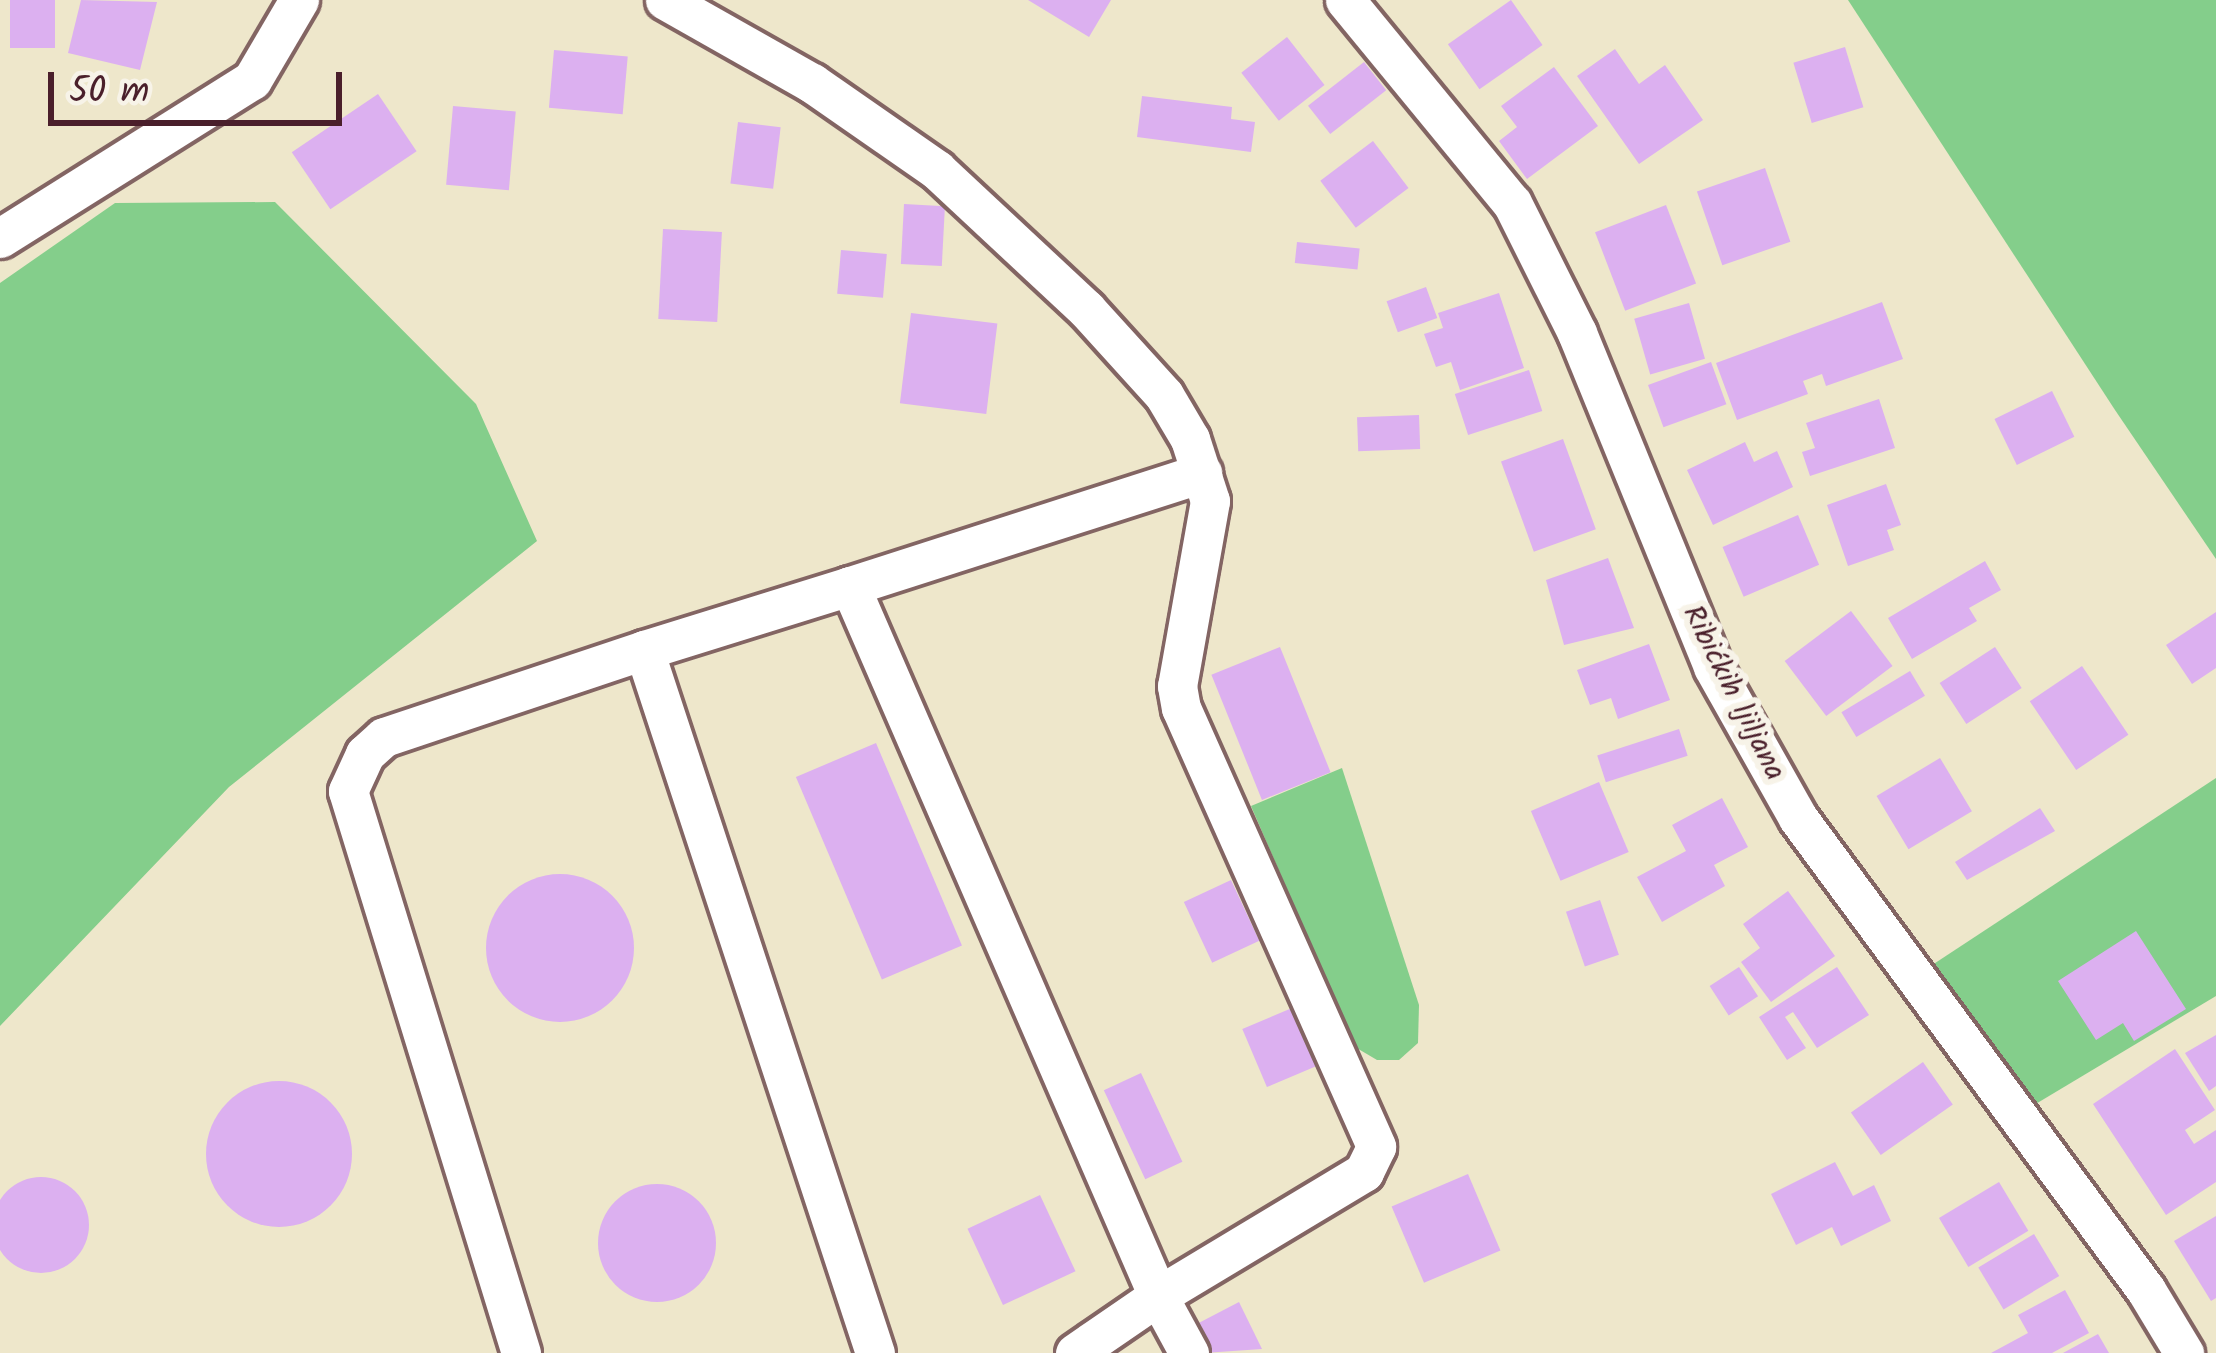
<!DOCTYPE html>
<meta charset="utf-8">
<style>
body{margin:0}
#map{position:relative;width:2216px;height:1353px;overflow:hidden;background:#eee7cb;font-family:Kalam,sans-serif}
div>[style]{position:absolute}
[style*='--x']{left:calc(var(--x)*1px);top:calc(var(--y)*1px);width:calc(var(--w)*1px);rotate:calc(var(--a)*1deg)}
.green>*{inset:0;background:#84ce8b}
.building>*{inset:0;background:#dcb0f0;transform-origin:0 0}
.round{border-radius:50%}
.roads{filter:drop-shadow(3px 0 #836563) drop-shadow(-3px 0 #836563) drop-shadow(0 3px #836563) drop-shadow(0 -3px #836563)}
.minor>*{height:39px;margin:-19.5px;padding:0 19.5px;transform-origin:19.5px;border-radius:19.5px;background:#fff}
span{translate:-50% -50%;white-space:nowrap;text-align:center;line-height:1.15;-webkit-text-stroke:12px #f7f3e8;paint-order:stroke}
.street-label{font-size:30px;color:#4a1f2b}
.scale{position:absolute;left:48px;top:72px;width:294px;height:54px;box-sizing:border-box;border:6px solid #4a1f2b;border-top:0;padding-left:15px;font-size:36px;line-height:42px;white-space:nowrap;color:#4a1f2b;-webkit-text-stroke:9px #f7f3e8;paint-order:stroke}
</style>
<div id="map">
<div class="green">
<i style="clip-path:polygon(1848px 0,2216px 0,2216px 559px,2115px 410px)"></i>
<i style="clip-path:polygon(275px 202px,476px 404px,537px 541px,229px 787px,0 1026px,0 283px,115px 203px)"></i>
<i style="clip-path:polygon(1342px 768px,1419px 1005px,1418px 1043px,1399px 1060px,1377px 1060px,1355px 1047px,1251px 806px)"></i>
<i style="clip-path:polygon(2216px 778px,2216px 996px,2034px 1105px,1923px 971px)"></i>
</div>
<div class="building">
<i style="left:10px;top:0;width:45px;height:48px"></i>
<i style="clip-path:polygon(81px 0,157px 2px,140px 70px,68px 53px)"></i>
<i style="clip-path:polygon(1028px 0,1111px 0,1089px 37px)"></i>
<i style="left:1511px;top:0;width:55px;height:77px;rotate:55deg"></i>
<i style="left:1287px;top:37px;width:61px;height:58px;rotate:52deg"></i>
<i style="left:1845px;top:47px;width:63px;height:54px;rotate:73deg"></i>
<i style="clip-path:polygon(1615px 49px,1639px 84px,1665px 65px,1703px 120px,1639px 164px,1577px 76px)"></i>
<i style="left:554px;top:50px;width:74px;height:58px;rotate:5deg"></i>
<i style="left:1364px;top:62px;width:36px;height:71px;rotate:52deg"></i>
<i style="clip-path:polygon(1554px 67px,1598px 126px,1527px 179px,1499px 141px,1517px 127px,1501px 106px)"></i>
<i style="left:378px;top:94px;width:69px;height:104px;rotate:56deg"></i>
<i style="clip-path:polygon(1142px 96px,1232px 107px,1231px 119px,1255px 122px,1251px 152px,1137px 137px)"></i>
<i style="left:453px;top:106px;width:63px;height:79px;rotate:5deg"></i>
<i style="left:738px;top:122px;width:43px;height:62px;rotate:7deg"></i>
<i style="left:1373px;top:141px;width:59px;height:66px;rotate:53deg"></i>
<i style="left:1765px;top:168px;width:78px;height:72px;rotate:71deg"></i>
<i style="left:904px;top:204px;width:41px;height:60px;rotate:3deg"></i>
<i style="left:1666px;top:205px;width:84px;height:76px;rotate:69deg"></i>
<i style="left:663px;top:229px;width:59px;height:90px;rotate:3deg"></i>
<i style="left:1297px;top:242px;width:63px;height:21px;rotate:6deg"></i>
<i style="left:841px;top:250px;width:46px;height:44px;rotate:5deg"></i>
<i style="left:1426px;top:287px;width:33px;height:42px;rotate:70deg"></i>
<i style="clip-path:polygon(1499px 293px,1524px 368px,1460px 390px,1451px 362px,1436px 367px,1424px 334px,1443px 328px,1438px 313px)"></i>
<i style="clip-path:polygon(1882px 302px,1903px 359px,1826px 386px,1822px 374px,1803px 381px,1808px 394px,1737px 420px,1716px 363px)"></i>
<i style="left:1689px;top:303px;width:58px;height:57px;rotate:74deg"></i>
<i style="left:911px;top:313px;width:87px;height:91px;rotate:7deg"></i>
<i style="left:1711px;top:362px;width:45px;height:67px;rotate:70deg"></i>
<i style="left:1529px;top:370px;width:43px;height:78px;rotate:72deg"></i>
<i style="left:2052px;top:391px;width:51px;height:64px;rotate:64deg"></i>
<i style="clip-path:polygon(1879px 399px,1895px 448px,1810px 476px,1802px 452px,1815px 448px,1806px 423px)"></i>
<i style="left:1419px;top:415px;width:34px;height:62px;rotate:88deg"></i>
<i style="left:1563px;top:439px;width:96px;height:66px;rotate:70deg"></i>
<i style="clip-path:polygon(1745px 442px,1754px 462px,1777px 451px,1793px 487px,1713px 525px,1687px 470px)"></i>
<i style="clip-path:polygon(1886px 484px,1901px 525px,1887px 530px,1894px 550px,1848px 566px,1827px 505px)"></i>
<i style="left:1798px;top:515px;width:54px;height:82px;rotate:67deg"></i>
<i style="clip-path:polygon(1608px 558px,1634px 628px,1564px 645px,1546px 580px)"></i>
<i style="clip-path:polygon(1985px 561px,2001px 590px,1969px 608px,1977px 621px,1912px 659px,1888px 618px)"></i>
<i style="left:1851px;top:611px;width:69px;height:83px;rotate:53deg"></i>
<i style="clip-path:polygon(2216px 612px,2216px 668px,2192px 684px,2166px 645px)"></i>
<i style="clip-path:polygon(1649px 644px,1670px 700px,1618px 719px,1611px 698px,1590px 705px,1577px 670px)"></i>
<i style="left:1280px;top:647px;width:135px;height:74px;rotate:68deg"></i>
<i style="left:1995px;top:647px;width:49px;height:66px;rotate:57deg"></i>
<i style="left:2082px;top:666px;width:83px;height:63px;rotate:56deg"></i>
<i style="left:1910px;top:671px;width:29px;height:80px;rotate:59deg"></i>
<i style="left:1679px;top:729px;width:28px;height:86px;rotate:72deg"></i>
<i style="left:876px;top:743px;width:220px;height:87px;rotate:67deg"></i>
<i style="left:1940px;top:758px;width:62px;height:74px;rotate:59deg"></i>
<i style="left:1599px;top:782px;width:76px;height:74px;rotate:67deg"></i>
<i style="clip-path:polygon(1722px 798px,1748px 847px,1714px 865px,1725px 886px,1662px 922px,1637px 877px,1686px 851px,1672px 825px)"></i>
<i style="clip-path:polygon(2040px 808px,2055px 831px,1967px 880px,1955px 862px)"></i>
<i class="round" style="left:486px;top:874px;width:148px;height:148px"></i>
<i style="left:1231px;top:880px;width:67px;height:52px;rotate:65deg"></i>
<i style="clip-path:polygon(1788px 891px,1835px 956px,1771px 1002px,1741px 962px,1760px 948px,1743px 924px)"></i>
<i style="left:1600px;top:900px;width:58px;height:36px;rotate:71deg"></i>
<i style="clip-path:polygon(2136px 931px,2186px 1009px,2134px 1041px,2123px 1023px,2096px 1040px,2058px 981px)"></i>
<i style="left:1739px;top:967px;width:35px;height:35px;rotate:57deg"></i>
<i style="clip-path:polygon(1837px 967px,1869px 1015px,1817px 1048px,1793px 1012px,1785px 1017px,1806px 1048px,1787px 1060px,1759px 1017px)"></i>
<i style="left:1292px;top:1008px;width:63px;height:54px;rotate:67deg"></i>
<i style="clip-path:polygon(2216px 1035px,2216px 1086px,2209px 1091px,2185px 1053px)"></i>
<i style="clip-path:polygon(2175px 1049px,2215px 1110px,2185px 1130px,2194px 1144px,2216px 1130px,2216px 1182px,2166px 1215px,2093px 1104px)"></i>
<i style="left:1923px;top:1062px;width:52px;height:88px;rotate:55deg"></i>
<i style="left:1141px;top:1073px;width:98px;height:41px;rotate:65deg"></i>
<i class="round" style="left:206px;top:1081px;width:146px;height:146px"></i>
<i style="clip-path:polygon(1835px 1162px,1853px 1196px,1874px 1185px,1891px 1221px,1841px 1246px,1832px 1227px,1796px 1245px,1771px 1194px)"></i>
<i style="left:1468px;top:1174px;width:83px;height:83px;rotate:67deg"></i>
<i class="round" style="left:-7px;top:1177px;width:96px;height:96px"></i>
<i style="left:1999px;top:1182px;width:57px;height:70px;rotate:59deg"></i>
<i class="round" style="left:598px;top:1184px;width:118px;height:118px"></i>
<i style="left:1040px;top:1195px;width:84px;height:80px;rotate:65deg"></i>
<i style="clip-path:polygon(2216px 1216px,2216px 1298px,2211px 1301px,2174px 1241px)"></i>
<i style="left:2034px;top:1234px;width:49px;height:65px;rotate:59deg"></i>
<i style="clip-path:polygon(2065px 1290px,2089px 1333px,2052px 1353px,1991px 1353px,2028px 1333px,2018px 1315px)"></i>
<i style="clip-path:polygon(1239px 1302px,1262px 1349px,1204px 1353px,1191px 1327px)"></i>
<i style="clip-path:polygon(2098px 1334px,2109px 1353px,2063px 1353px)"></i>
</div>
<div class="roads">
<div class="minor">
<i style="--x:665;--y:0;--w:169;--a:29.5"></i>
<i style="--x:812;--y:83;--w:152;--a:34.8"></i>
<i style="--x:937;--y:170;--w:204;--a:43"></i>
<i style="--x:1086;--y:309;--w:116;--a:47.8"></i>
<i style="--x:1164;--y:395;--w:51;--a:59.4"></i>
<i style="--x:1190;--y:439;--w:65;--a:72.1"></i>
<i style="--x:1210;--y:501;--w:188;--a:100.1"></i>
<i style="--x:1177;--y:686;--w:22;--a:80"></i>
<i style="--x:1181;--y:708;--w:480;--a:66"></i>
<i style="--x:1376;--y:1147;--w:28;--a:116"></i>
<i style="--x:1364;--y:1172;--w:240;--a:149"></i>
<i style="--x:1158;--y:1296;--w:65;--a:61.5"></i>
<i style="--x:1345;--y:0;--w:263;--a:50.6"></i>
<i style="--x:1512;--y:203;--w:145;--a:63.4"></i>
<i style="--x:1577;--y:333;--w:361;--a:67.8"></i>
<i style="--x:1713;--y:667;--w:173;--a:60.6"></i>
<i style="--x:1798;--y:818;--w:586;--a:53.6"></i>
<i style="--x:2146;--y:1290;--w:74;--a:58.9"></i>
<i style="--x:0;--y:238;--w:297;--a:-32.1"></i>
<i style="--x:252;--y:80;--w:93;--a:-59.6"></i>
<i style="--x:850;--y:586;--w:216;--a:162.7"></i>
<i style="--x:644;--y:650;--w:740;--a:71.81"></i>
<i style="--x:521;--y:1353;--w:588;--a:-107.11"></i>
<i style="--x:348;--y:791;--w:41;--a:-65.3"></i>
<i style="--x:365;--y:754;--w:25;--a:-42"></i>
<i style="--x:384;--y:737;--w:274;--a:-18.5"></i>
<i style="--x:1075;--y:1353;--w:101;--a:-34.5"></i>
<i style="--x:1158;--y:1296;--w:774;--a:-113.45"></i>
<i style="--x:850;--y:586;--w:370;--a:-17.8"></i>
</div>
</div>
<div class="street-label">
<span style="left:1733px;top:693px;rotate:63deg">Ribićkih ljiljana</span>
</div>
<div class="scale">50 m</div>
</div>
